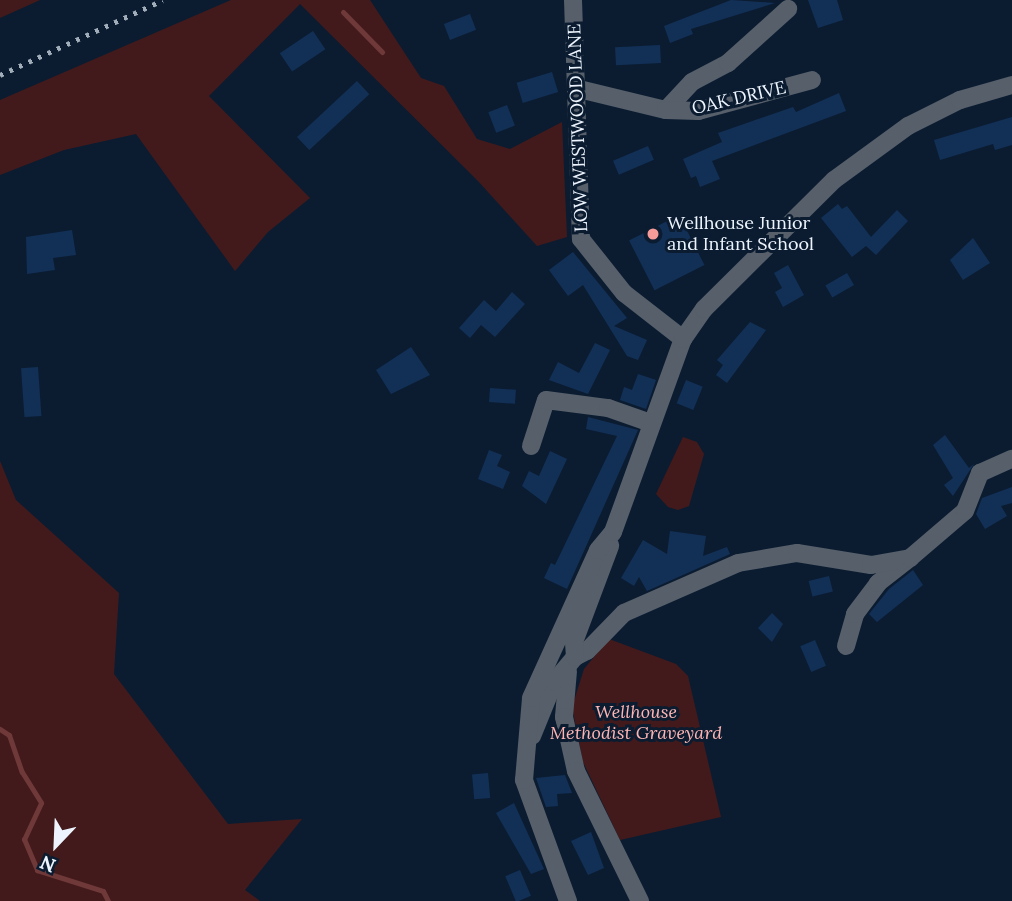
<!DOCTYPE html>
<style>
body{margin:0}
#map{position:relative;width:1012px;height:901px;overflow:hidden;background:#0b1c31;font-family:Lora,serif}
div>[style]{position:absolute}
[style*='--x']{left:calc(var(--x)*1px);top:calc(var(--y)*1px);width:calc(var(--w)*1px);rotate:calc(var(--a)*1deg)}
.green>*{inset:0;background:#431a1b}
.stream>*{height:5px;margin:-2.5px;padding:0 2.5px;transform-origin:2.5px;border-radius:2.5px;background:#703939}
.building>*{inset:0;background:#123056;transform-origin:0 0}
.minor>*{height:18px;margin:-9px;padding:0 9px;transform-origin:9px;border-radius:9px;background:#565f6a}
.rail>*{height:5px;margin-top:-2.5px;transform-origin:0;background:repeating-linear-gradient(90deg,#a2adba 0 3.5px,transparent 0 10.5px)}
.dots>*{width:19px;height:19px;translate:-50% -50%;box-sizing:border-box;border:4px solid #0b1c31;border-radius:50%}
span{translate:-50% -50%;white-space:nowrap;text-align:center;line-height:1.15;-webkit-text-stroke:6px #0b1c31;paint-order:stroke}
.street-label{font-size:18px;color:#edf4fd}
.poi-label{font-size:18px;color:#edf4fd}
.left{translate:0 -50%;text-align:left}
.park-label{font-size:18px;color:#feb5b3;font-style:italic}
.north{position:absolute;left:21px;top:810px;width:70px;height:70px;-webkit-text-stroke:5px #0b1c31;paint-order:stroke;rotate:203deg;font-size:19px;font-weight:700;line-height:28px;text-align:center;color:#edf4fd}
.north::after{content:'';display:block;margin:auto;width:24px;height:32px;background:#edf4fd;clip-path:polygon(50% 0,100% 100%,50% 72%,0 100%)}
</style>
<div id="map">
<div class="green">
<i style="clip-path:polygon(0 0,40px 0,0 18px)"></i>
<i style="clip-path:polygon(231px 0,370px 0,421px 78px,444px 86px,477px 139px,510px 149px,562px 122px,567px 237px,537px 246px,478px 181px,300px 4px,209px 96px,310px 198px,268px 232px,235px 271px,136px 134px,64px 150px,0 175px,0 100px)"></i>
<i style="clip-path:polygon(683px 437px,697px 442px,704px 454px,689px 506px,678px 510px,668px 507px,656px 494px)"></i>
<i style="clip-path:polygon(0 461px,16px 500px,119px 593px,114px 674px,228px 824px,302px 819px,245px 890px,260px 901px,0 901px)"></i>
<i style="clip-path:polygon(609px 639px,676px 664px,688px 676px,721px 817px,620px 840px,583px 762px,572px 707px,584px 669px)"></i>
</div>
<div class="stream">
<i style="--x:343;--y:12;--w:56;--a:45.7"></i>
<i style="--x:0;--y:729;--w:11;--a:34"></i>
<i style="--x:9;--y:735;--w:39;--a:71"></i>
<i style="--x:22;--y:772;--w:36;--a:58"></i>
<i style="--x:41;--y:803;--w:40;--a:115"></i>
<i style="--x:24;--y:839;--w:34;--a:67"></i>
<i style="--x:37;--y:870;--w:69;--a:17.7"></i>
<i style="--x:103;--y:891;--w:11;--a:63"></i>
</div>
<div class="building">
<i style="clip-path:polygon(731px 0,775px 3px,691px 29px,693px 34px,670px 43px,664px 26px)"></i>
<i style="clip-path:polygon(808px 0,837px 0,843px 20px,818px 28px)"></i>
<i style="left:470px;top:14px;width:17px;height:28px;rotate:69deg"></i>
<i style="left:313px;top:31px;width:22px;height:40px;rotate:56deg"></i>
<i style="left:660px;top:45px;width:18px;height:45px;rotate:87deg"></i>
<i style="left:552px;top:72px;width:21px;height:37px;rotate:73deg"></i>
<i style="left:357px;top:81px;width:18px;height:82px;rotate:47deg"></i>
<i style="clip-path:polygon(839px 93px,846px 111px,712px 161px,720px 179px,700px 187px,696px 176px,691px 178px,683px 159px,722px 142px,718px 133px,793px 107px,796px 112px)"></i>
<i style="left:507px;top:105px;width:22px;height:20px;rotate:69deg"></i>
<i style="clip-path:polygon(1012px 117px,1012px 145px,995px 150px,993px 144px,940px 160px,934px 140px)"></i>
<i style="left:648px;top:146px;width:15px;height:38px;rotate:67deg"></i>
<i style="clip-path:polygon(838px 204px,842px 209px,847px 206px,871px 237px,897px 210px,908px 221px,876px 255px,866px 246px,852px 257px,821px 218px)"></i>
<i style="left:679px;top:215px;width:56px;height:56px;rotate:63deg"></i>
<i style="clip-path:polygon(72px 230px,76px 255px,53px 258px,55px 270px,27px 274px,26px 237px)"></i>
<i style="clip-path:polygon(973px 238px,990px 263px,963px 280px,950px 260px)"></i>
<i style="clip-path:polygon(573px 252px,627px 318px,614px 326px,647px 340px,638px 360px,627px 356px,583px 285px,568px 296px,549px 270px)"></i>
<i style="clip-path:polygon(788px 265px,804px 295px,783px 307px,775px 292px,782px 288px,774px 273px)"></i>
<i style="left:847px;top:273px;width:14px;height:25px;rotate:60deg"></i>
<i style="clip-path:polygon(512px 292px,525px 304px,495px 337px,481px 325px,470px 338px,459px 328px,484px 300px,496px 311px)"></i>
<i style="clip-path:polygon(750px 322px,766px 330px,727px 383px,716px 375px,723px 365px,717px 360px)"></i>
<i style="clip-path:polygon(595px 343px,610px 350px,588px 394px,549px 380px,558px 362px,579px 373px)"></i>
<i style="clip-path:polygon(411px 347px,430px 375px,391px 394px,376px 370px)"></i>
<i style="left:38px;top:367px;width:49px;height:17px;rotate:86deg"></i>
<i style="clip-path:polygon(638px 374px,656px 380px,646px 409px,620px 400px,624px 387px,632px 390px)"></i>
<i style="left:686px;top:380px;width:18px;height:25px;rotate:22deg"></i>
<i style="left:490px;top:388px;width:26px;height:14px;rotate:4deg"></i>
<i style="clip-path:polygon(588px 417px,638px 430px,567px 589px,544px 578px,551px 563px,555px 565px,617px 436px,586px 429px)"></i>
<i style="clip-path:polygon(945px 435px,969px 468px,974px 464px,953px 496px,944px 485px,953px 478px,933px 445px)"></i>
<i style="clip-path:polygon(489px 450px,502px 455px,497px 466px,510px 472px,503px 489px,478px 479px)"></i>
<i style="clip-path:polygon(550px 451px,567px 459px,546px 504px,522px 486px,529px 471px,539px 476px)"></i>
<i style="clip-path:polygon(1012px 487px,1012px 503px,1001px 506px,1007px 516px,985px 529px,976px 514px,982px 498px)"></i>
<i style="clip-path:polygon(670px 531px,706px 536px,703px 556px,727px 547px,730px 554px,647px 591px,639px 577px,634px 586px,621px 578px,643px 540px,667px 554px)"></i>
<i style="clip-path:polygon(913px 570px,923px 585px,877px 622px,869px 614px,889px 589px)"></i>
<i style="left:829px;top:576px;width:16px;height:21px;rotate:76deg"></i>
<i style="clip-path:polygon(772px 613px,783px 624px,772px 642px,758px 628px)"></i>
<i style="left:815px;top:640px;width:28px;height:16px;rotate:67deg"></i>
<i style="left:488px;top:773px;width:25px;height:16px;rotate:85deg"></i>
<i style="clip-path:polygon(565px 775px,572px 793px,557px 794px,558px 806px,546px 807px,536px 778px)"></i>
<i style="clip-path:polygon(514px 803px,544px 869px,531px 874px,496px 813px)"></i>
<i style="clip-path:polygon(591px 832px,604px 868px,588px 875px,571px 841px)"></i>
<i style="left:520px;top:870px;width:28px;height:16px;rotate:67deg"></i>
</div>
<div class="minor">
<i style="--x:573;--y:0;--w:239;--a:88.1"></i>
<i style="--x:581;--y:239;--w:69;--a:51.5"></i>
<i style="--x:624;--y:293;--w:75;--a:37.9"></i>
<i style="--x:579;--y:89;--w:89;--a:13.6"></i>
<i style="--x:666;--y:110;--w:38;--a:-47"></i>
<i style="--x:692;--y:82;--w:41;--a:-27.8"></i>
<i style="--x:728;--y:63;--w:81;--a:-42"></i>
<i style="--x:666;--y:110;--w:32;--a:2"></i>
<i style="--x:698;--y:111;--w:118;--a:-15.2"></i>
<i style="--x:531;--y:446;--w:48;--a:-71.9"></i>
<i style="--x:546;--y:400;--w:63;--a:7.4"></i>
<i style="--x:608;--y:408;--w:46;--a:19.2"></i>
<i style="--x:846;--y:646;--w:33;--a:-74"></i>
<i style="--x:855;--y:614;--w:39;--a:-53"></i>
<i style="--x:878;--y:583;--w:37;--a:-38"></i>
<i style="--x:575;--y:657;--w:13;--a:-27"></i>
<i style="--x:587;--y:651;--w:53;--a:-45.8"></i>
<i style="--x:624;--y:613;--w:124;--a:-23.7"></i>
<i style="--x:738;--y:563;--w:60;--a:-9.6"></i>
<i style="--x:797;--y:553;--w:75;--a:9.2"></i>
<i style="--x:871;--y:565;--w:40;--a:-10"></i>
<i style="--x:910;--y:558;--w:72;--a:-40.5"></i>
<i style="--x:965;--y:511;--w:41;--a:-68.5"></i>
<i style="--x:980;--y:473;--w:35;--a:-24"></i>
<i style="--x:568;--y:671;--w:46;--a:95"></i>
<i style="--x:564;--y:717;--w:55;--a:77.5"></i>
<i style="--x:576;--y:771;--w:145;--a:63.8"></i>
<i style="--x:532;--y:736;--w:58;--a:-67.8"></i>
<i style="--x:554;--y:682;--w:33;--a:-50"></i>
<i style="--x:575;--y:657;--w:15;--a:-94"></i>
<i style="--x:574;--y:642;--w:103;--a:-69.4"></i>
<i style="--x:568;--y:901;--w:129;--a:-110"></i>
<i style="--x:524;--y:780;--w:82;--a:-85.1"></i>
<i style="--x:531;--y:698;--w:162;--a:-65.6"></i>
<i style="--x:598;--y:550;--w:23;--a:-50"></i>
<i style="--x:613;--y:532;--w:205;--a:-70.1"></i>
<i style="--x:683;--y:339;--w:37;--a:-55"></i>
<i style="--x:704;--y:309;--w:183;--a:-44.8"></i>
<i style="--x:834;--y:180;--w:92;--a:-36.1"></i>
<i style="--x:908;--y:126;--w:58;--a:-26.6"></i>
<i style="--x:960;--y:100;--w:54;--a:-16.1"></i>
</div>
<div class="rail">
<i style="--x:0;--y:75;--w:179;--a:-24.7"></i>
</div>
<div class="dots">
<i style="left:653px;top:234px;background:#f59b9a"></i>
</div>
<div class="street-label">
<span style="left:739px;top:98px;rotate:-13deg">OAK DRIVE</span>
<span style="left:578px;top:128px;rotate:-92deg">LOW WESTWOOD LANE</span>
</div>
<div class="poi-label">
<span class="left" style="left:667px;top:234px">Wellhouse Junior<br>and Infant School</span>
</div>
<div class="park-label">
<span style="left:636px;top:723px">Wellhouse<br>Methodist Graveyard</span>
</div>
<div class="north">N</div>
</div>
